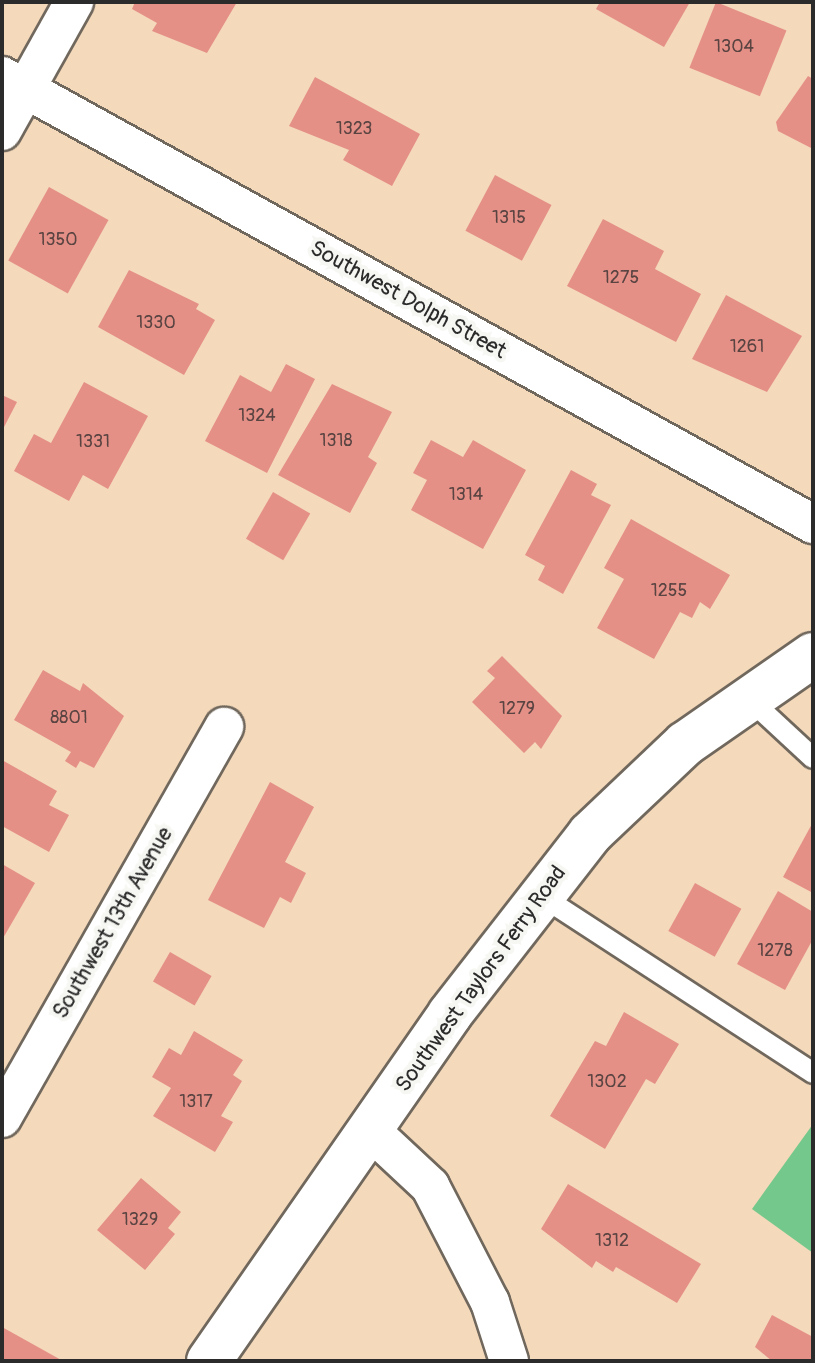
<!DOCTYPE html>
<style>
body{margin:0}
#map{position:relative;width:815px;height:1363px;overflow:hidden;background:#f4d9bb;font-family:Pangolin,sans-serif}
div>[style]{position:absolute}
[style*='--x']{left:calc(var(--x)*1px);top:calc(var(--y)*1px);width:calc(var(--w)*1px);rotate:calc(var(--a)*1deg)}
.green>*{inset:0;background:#75c88b}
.building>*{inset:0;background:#e59087;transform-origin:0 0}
.roads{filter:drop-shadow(2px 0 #71685d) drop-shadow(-2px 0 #71685d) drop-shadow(0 2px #71685d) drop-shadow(0 -2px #71685d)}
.service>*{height:20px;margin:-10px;padding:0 10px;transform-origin:10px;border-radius:10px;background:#fff}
.minor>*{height:38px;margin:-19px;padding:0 19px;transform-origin:19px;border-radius:19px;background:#fff}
.tertiary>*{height:44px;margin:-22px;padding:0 22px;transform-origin:22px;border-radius:22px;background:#fff}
span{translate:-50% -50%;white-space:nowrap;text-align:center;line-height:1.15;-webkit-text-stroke:8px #f6f6f2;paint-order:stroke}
.number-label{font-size:18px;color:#5a4442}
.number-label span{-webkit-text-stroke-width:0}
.street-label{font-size:22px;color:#2b2b2b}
.frame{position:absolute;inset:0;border:4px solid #2b2b2b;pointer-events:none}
</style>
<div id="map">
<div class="green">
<i style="clip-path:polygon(813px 1124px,813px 1253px,752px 1209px)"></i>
</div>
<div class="building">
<i style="clip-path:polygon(135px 2px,237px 2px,207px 53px,152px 31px,157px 23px,132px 9px)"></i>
<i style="clip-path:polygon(600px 2px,690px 2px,664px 47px,596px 9px)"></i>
<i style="left:716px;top:2px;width:76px;height:71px;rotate:22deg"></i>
<i style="clip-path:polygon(808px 76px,813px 79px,813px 149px,778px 131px,776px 122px)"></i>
<i style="clip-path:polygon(315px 77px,420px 134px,392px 186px,343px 160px,349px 150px,289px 126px)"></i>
<i style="left:495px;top:175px;width:64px;height:63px;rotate:28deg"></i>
<i style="left:49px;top:187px;width:68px;height:84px;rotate:29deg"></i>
<i style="clip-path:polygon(603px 219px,664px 251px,655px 269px,701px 294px,676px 342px,567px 286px)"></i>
<i style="clip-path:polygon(129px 270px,199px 304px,196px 309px,215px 320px,184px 375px,98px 327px)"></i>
<i style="clip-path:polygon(726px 295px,802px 336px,767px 392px,692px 359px)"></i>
<i style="clip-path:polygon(286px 364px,315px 379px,267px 473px,205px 441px,240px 375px,271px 392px)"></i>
<i style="clip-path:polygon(84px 382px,148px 416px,108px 489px,83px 475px,69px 501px,14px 471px,34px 434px,51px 443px)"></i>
<i style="clip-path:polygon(332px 384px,392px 412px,368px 457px,377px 463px,350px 513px,278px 475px)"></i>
<i style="clip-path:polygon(2px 395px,17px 402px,2px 431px)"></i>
<i style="clip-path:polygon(431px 440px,463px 457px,473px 440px,526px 470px,483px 549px,411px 510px,427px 480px,413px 473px)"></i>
<i style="clip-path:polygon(571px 470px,597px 484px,591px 495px,611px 505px,563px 594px,538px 580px,545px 566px,525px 555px)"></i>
<i style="left:273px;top:492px;width:43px;height:54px;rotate:30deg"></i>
<i style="clip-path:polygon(631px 519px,730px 575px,710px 609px,700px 602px,692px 618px,680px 612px,654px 659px,597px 628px,624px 579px,604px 568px)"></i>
<i style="clip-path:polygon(502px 656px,562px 716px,541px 749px,535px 742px,524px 753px,472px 702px,495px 678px,487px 671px)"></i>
<i style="clip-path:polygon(43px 670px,80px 691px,83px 683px,124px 716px,94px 768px,80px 761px,76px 768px,65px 761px,71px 752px,14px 720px)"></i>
<i style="clip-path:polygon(2px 760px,57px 791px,49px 805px,69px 815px,49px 852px,2px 826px)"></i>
<i style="clip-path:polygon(270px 782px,314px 807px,285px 862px,306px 873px,291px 903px,280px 897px,264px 928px,208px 900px)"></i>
<i style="clip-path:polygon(813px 822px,813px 893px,783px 877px)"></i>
<i style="clip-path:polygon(2px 864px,35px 883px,2px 940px)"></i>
<i style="left:695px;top:883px;width:53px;height:55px;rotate:29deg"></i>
<i style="clip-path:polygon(778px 891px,813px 912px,813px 939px,785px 990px,737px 964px)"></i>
<i style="left:170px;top:952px;width:48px;height:34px;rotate:30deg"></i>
<i style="clip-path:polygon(624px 1012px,679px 1044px,655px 1084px,646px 1079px,605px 1149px,550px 1116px,595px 1041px,606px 1046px)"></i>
<i style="clip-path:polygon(194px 1031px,243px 1060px,233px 1075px,242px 1081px,221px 1116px,233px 1122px,215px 1152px,153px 1116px,171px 1088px,152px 1077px,169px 1048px,181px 1055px)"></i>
<i style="clip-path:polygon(141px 1178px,181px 1212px,168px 1228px,175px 1234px,145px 1270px,97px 1230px)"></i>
<i style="clip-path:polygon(568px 1184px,701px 1264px,677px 1303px,616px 1267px,613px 1272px,596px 1261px,592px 1268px,541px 1229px)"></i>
<i style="clip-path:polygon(772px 1315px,813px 1337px,813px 1361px,772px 1361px,755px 1347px)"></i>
<i style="clip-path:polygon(2px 1327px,63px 1361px,2px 1361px)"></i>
</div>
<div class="roads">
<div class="service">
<i style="--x:746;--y:696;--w:91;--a:42.8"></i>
<i style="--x:540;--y:895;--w:326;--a:33.1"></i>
</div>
<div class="minor">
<i style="--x:2;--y:76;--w:927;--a:28.92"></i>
<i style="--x:2;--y:131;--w:148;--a:-60.8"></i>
<i style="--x:2;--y:1118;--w:450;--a:-60.4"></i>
<i style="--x:371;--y:1131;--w:81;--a:43"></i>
<i style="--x:430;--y:1186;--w:131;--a:62.7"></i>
<i style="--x:490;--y:1302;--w:62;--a:72.1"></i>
</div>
<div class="tertiary">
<i style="--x:209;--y:1361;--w:422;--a:-55.2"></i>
<i style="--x:450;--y:1014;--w:228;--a:-52.1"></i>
<i style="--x:590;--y:834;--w:131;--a:-43.5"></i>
<i style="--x:685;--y:744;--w:156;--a:-34.8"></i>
</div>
</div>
<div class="number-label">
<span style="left:734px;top:47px">1304</span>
<span style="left:354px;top:129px">1323</span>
<span style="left:509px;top:218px">1315</span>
<span style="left:58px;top:240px">1350</span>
<span style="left:621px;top:278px">1275</span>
<span style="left:156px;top:323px">1330</span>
<span style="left:747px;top:347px">1261</span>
<span style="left:257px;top:416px">1324</span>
<span style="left:336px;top:441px">1318</span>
<span style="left:93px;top:442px">1331</span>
<span style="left:466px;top:495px">1314</span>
<span style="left:669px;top:591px">1255</span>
<span style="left:517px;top:709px">1279</span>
<span style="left:69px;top:718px">8801</span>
<span style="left:775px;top:951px">1278</span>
<span style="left:607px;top:1082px">1302</span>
<span style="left:196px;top:1102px">1317</span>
<span style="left:140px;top:1220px">1329</span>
<span style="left:612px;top:1241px">1312</span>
</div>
<div class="street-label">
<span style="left:408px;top:300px;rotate:29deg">Southwest Dolph Street</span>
<span style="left:113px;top:923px;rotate:-60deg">Southwest 13th Avenue</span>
<span style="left:481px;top:979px;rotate:-54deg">Southwest Taylors Ferry Road</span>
</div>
<div class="frame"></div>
</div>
